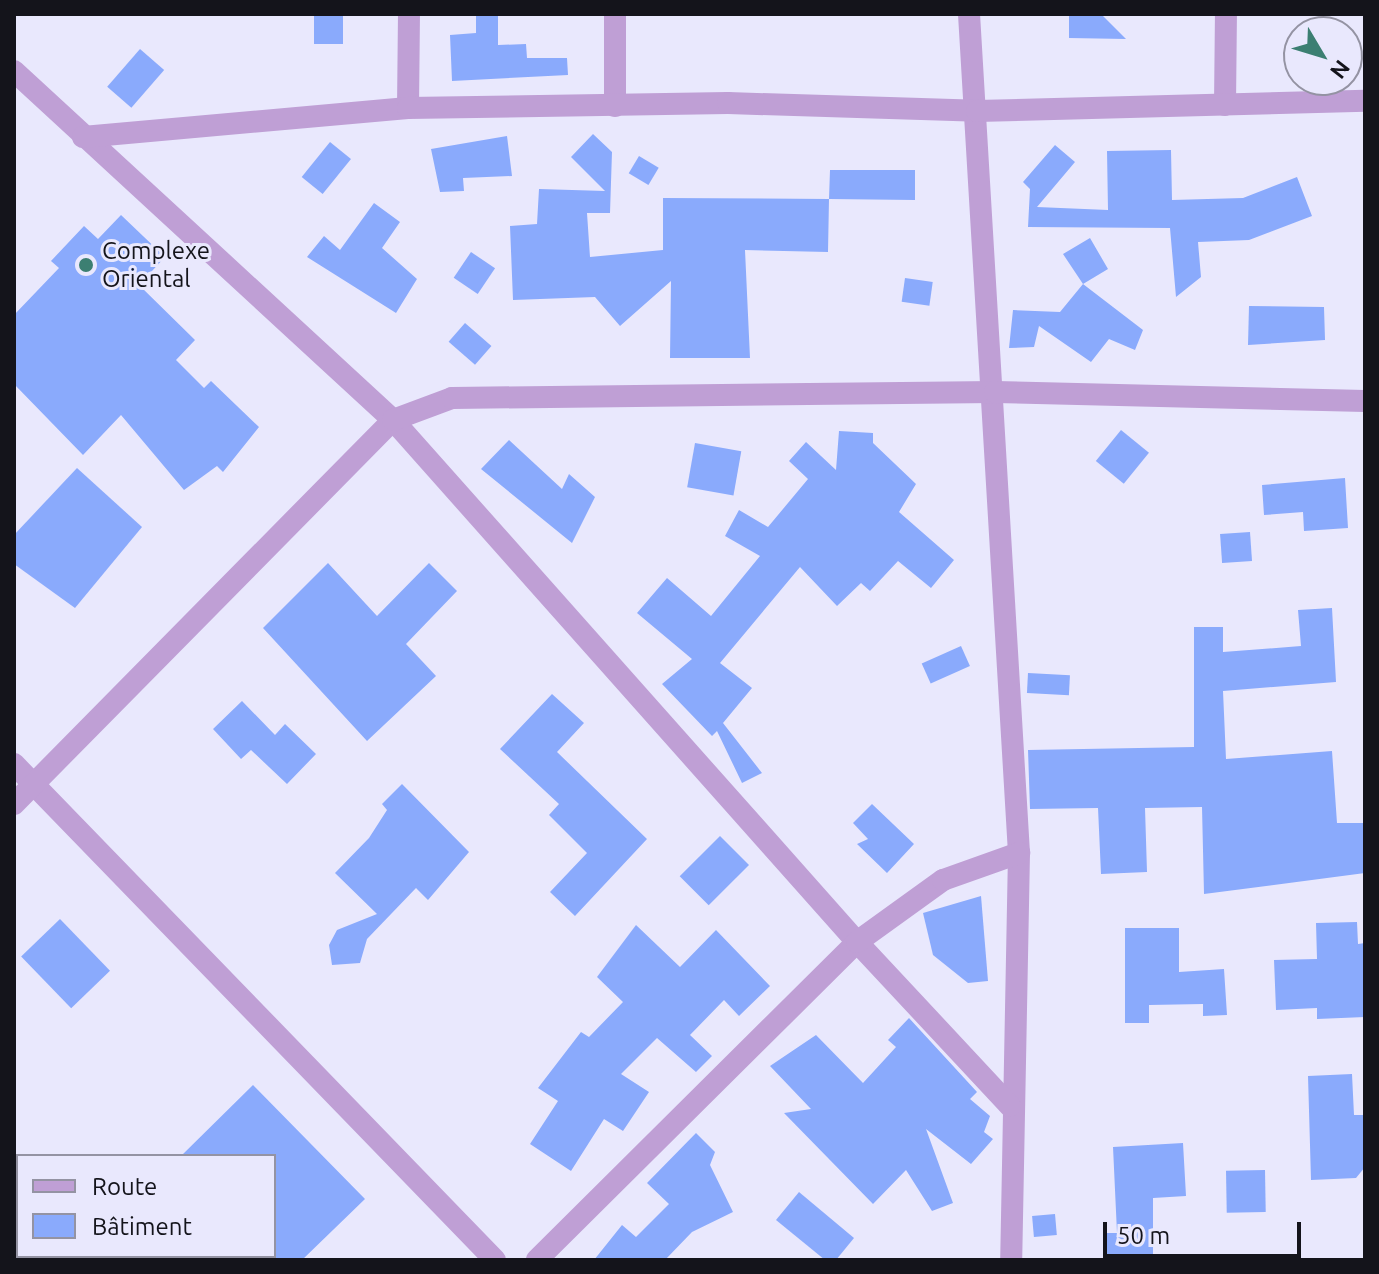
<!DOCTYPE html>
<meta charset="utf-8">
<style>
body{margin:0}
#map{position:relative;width:1379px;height:1274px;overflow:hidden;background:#e9e8fd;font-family:Ubuntu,sans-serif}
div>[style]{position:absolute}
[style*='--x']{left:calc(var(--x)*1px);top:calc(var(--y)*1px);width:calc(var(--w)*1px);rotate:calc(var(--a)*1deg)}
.building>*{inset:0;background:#8aaafc;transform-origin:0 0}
.minor>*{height:22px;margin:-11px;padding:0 11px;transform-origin:11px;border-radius:11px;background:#bf9fd5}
.dots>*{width:22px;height:22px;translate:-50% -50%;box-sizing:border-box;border:4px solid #e9e8fd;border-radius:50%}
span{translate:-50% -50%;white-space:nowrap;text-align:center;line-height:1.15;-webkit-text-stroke:6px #e9e8fd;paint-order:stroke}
.poi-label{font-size:24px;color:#14141b}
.left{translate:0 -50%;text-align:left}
.frame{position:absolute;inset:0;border:16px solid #14141b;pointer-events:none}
.legend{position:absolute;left:16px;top:1154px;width:260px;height:104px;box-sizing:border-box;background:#e9e8fd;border:2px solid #9493a3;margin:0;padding:10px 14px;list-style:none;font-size:24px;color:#14141b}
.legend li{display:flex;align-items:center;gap:16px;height:40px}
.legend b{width:40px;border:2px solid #9493a3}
.north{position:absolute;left:1283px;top:16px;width:80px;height:80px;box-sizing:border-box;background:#e9e8fd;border:2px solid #9493a3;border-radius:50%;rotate:128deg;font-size:22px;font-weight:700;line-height:32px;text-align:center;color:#14141b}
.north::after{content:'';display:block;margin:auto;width:28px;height:36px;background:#3c7f72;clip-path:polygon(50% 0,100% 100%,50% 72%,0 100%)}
.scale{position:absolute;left:1103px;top:1222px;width:198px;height:36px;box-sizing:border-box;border:4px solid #14141b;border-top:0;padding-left:10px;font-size:24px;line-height:28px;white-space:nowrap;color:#14141b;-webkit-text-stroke:6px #e9e8fd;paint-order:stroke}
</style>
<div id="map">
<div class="building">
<i style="left:314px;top:14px;width:29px;height:30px"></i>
<i style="clip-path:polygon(476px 14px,498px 14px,498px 45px,526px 44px,527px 58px,567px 58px,568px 75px,452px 81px,450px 35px,476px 33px)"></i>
<i style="clip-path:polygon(1069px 14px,1101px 14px,1126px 39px,1069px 38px)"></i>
<i style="left:140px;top:49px;width:32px;height:50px;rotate:41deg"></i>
<i style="clip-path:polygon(593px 134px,612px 152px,610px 213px,587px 213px,590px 257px,663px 250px,663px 198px,829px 199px,830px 170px,915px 170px,915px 200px,829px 199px,828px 252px,745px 250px,750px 358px,670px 358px,671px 281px,620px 326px,595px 297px,513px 300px,510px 226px,537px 224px,539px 189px,605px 191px,571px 157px)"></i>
<i style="clip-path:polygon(507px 136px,512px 176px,463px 178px,464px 191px,440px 192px,431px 149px)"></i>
<i style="left:330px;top:142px;width:27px;height:45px;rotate:39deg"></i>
<i style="clip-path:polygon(1055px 145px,1075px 162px,1037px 207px,1108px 210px,1107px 151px,1171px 150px,1172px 200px,1243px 198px,1297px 177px,1312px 216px,1249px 240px,1198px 242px,1201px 277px,1176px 297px,1170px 228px,1028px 227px,1030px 189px,1023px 182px)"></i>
<i style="left:639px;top:156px;width:23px;height:20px;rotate:31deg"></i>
<i style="clip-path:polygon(374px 203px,400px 222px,382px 248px,417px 279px,396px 313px,307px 257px,324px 236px,340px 250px)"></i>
<i style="clip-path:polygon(121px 215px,165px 257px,139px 285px,195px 340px,176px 360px,204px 388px,211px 381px,259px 427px,223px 472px,217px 466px,184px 490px,121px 415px,83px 455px,14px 384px,14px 315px,59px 268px,51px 261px,84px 226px,98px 239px)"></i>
<i style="clip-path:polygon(1090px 238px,1108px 269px,1083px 284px,1143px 330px,1135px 350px,1109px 339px,1091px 362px,1039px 326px,1034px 347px,1009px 348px,1013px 310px,1060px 312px,1083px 284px,1063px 254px)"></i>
<i style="left:471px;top:252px;width:29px;height:31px;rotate:34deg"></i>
<i style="left:905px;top:278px;width:28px;height:24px;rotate:8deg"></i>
<i style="clip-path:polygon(1249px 306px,1324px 307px,1325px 340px,1248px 345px)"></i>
<i style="left:465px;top:323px;width:35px;height:25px;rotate:41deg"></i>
<i style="left:1121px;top:430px;width:36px;height:40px;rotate:39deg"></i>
<i style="clip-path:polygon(839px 431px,873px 433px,873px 443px,916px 484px,899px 512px,954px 560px,931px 588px,898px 561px,870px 591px,861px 583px,837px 606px,800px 567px,720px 663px,752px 688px,723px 723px,762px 773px,742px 783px,717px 731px,712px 736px,662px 684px,692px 659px,637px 613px,667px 578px,711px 616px,760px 556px,725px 536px,739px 510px,768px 527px,808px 479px,789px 461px,806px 442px,836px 470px)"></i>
<i style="clip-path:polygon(509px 440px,562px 489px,569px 474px,595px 497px,572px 543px,481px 469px)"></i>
<i style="left:695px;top:443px;width:47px;height:45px;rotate:10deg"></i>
<i style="clip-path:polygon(77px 468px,142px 527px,75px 608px,14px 564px,14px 535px)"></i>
<i style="clip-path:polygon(1345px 478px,1348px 528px,1304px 531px,1303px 512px,1264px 515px,1262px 485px)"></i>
<i style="left:1250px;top:532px;width:29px;height:30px;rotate:86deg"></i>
<i style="clip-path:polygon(328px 563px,377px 616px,429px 563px,457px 591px,406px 644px,436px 676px,367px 741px,263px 628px)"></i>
<i style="clip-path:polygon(1332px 608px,1336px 682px,1223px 691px,1226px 759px,1332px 751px,1337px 823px,1365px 823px,1365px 873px,1204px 894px,1202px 807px,1145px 808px,1147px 872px,1101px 874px,1098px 808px,1030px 809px,1028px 750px,1194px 747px,1194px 627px,1223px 627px,1223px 652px,1301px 646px,1298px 610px)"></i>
<i style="left:961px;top:646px;width:22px;height:43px;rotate:66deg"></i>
<i style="left:1028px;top:673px;width:42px;height:20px;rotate:3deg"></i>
<i style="clip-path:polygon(552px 694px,584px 723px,557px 752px,647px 839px,575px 916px,550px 892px,587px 853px,549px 815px,559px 804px,500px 749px)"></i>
<i style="clip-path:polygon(242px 701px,275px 735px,285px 724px,316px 754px,287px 784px,251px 750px,241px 759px,213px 729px)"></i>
<i style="clip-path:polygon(402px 784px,469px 852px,428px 900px,416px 888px,367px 939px,360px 963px,332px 965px,329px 945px,337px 930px,377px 914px,335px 873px,369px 838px,387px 810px,382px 804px)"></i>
<i style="clip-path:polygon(872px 804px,914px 844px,887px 873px,857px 844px,868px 839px,853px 823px)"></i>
<i style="left:720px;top:836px;width:41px;height:57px;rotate:45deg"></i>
<i style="clip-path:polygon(981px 896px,988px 981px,968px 983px,933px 955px,923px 913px)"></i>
<i style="left:60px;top:919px;width:72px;height:54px;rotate:46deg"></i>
<i style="clip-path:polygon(1357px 922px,1358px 944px,1365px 943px,1365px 1017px,1317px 1019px,1317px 1008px,1276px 1010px,1274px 960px,1317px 959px,1316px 923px)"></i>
<i style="clip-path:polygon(636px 925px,680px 967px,716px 930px,770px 986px,739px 1016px,724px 1000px,690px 1035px,712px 1056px,696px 1072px,657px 1038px,621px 1074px,649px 1092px,623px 1131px,604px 1119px,571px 1171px,530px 1144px,558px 1101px,538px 1088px,581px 1032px,589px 1037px,623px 1002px,597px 977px)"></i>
<i style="clip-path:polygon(1125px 928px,1179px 928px,1179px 972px,1224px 969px,1227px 1015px,1203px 1016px,1203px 1004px,1149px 1005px,1149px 1023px,1125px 1023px)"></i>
<i style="clip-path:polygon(909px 1018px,977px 1092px,970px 1099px,990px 1116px,984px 1132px,993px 1139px,971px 1164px,926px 1129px,953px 1203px,932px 1211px,906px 1170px,873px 1204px,784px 1113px,811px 1109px,770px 1066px,816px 1035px,863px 1083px,896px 1047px,888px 1040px)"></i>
<i style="clip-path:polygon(1352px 1074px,1354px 1115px,1365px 1115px,1365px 1167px,1356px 1178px,1311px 1180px,1308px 1076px)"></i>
<i style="clip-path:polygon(253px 1085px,365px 1199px,302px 1260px,274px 1260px,274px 1156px,181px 1156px)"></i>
<i style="clip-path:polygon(696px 1133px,715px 1152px,710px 1165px,733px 1212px,692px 1232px,665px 1260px,594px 1260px,622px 1225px,636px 1237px,669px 1204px,647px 1183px)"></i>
<i style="clip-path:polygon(1183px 1143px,1186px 1196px,1153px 1198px,1153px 1260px,1106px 1260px,1105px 1233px,1117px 1233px,1113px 1147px)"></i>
<i style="left:1265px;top:1170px;width:42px;height:39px;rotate:89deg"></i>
<i style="clip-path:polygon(799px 1192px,854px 1238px,836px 1260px,825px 1260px,776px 1220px)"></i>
<i style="left:1055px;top:1214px;width:21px;height:23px;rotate:85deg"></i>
</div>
<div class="minor">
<i style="--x:969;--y:14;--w:840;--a:86.59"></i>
<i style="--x:1019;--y:853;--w:407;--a:91.1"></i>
<i style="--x:14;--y:71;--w:515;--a:42.64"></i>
<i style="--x:393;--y:420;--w:698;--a:48.37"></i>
<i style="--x:857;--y:942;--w:451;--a:135.2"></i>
<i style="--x:1225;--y:105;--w:91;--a:-89.4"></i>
<i style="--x:615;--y:106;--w:92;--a:-90"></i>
<i style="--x:408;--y:108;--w:94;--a:-89.4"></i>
<i style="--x:83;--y:137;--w:326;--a:-5.1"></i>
<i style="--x:408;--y:108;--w:320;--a:-0.9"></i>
<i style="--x:728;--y:103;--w:249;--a:1.8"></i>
<i style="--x:977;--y:111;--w:388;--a:-1.5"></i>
<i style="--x:14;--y:764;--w:691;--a:45.88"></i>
<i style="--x:14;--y:804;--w:540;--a:-45.38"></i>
<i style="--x:393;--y:420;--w:63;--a:-20.4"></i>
<i style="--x:452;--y:398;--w:543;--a:-0.63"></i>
<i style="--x:995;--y:392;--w:370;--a:1.4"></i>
<i style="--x:1010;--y:1106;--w:224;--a:-133"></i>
<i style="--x:857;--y:942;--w:106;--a:-35.8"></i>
<i style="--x:943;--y:880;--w:81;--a:-19.6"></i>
</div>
<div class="dots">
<i style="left:86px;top:265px;background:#3c7f72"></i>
</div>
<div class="poi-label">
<span class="left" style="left:102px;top:265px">Complexe<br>Oriental</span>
</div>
<div class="frame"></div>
<ul class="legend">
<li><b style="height:10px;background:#bf9fd5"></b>Route</li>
<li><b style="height:22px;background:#8aaafc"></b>Bâtiment</li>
</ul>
<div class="north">N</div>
<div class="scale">50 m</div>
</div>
